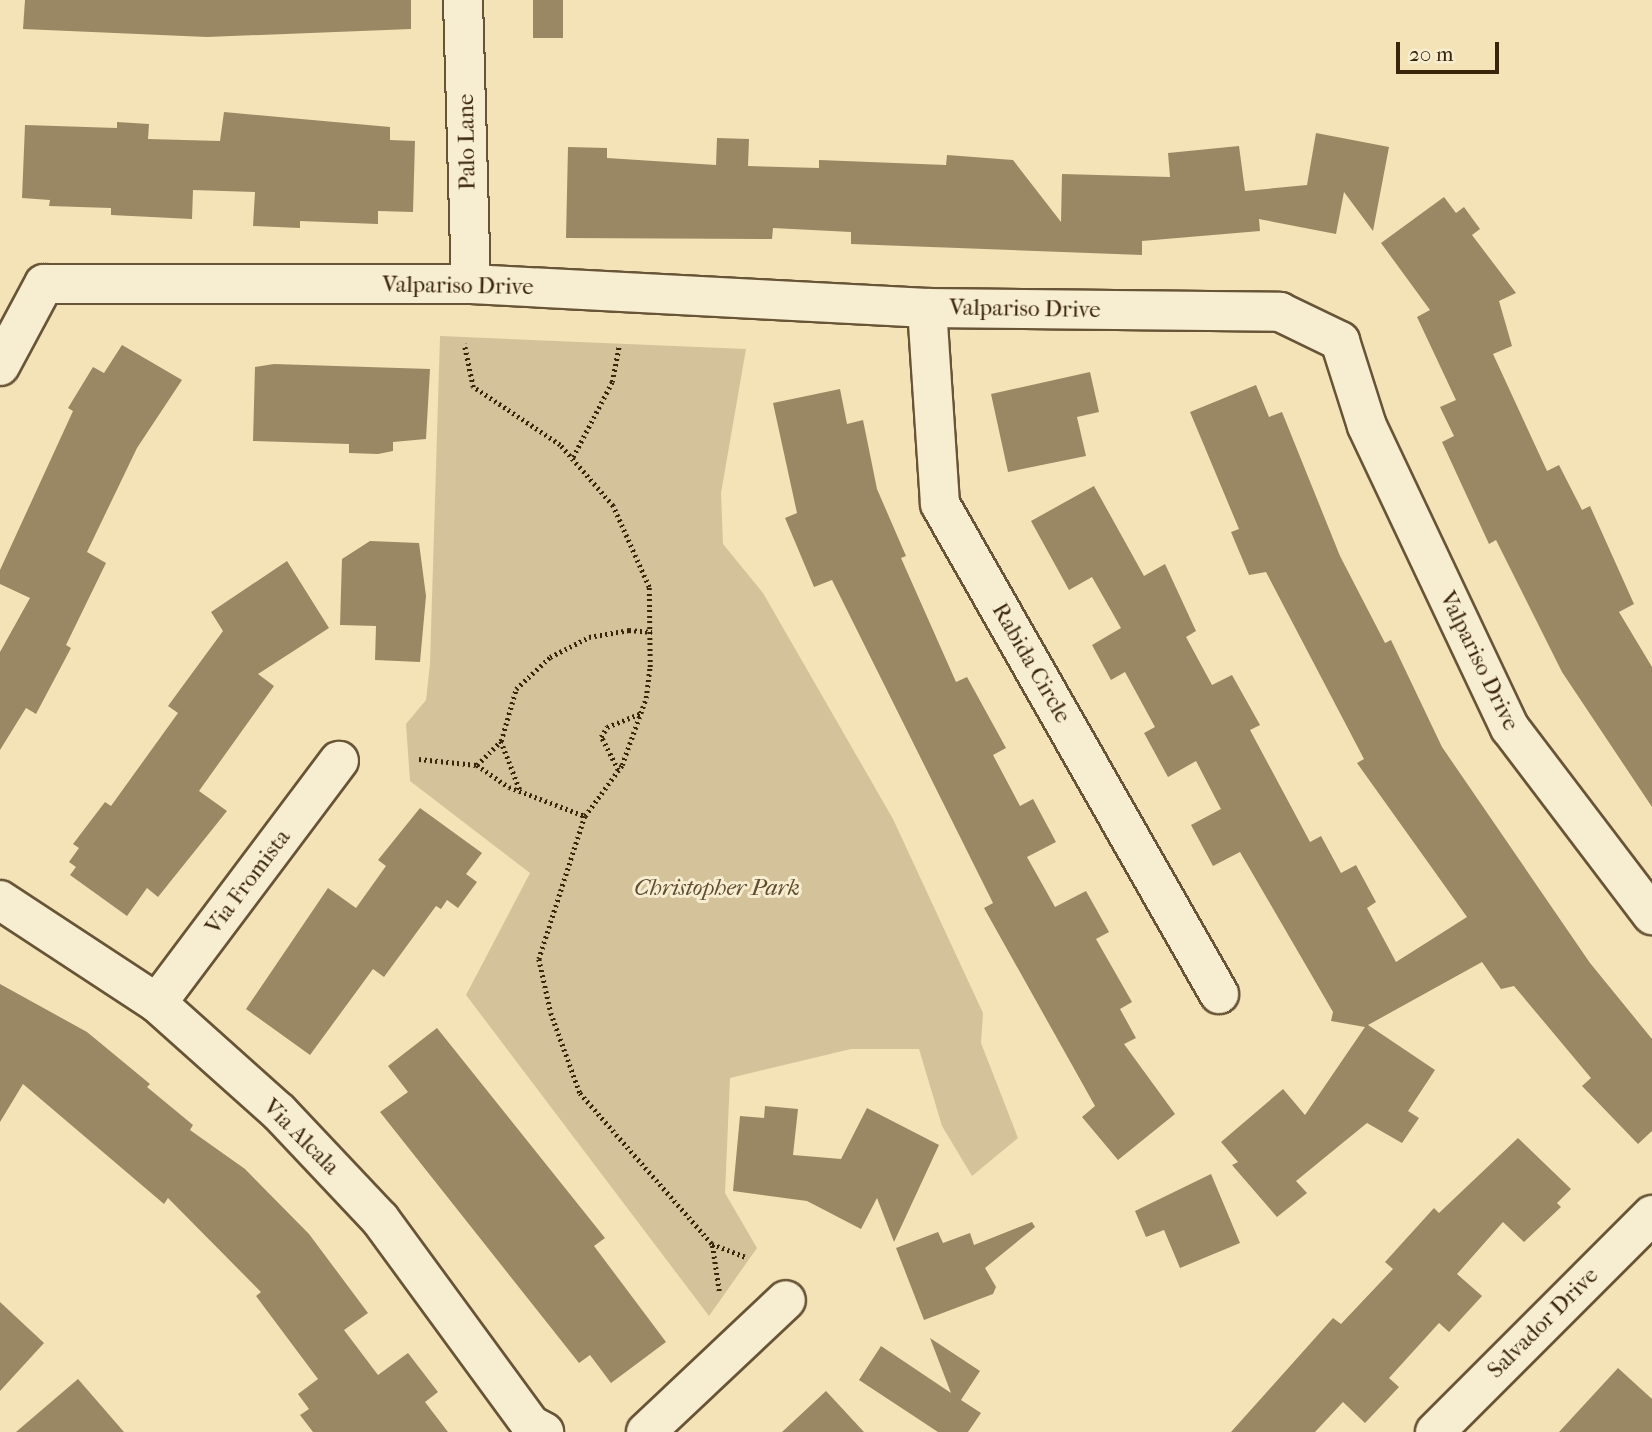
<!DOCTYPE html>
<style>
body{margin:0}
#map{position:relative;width:1652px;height:1432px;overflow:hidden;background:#f3e3b7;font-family:"IM FELL French Canon",serif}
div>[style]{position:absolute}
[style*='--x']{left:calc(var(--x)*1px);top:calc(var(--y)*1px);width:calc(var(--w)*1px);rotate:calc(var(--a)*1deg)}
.green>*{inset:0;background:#d4c39a}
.building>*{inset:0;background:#9a8864;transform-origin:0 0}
.path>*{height:4.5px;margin-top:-2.25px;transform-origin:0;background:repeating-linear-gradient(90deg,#3a250b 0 2px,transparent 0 5.5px)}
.roads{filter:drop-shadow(2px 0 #685436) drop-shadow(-2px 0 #685436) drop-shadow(0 2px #685436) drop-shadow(0 -2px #685436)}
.minor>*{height:38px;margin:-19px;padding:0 19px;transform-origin:19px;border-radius:19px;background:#f7edd0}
span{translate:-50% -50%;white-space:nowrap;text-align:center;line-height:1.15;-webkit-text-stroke:6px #f7edd0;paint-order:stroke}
.street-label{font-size:23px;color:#3a250b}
.park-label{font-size:23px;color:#604c2f;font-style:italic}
.scale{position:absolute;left:1396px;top:42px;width:103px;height:32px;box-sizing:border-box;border:4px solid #3a250b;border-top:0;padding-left:9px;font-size:21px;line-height:24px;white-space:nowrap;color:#3a250b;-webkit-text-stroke:5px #f7edd0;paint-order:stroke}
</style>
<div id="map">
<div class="green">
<i style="clip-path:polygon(440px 336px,746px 349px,721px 493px,723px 544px,763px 593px,893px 819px,983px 1013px,981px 1043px,1018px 1138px,972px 1176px,942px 1126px,919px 1049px,851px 1049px,730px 1078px,725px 1193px,757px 1248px,709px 1316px,466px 995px,530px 873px,410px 781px,406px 724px,426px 700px,430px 664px)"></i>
</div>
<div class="building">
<i style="clip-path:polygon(25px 0,411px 0,411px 29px,207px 37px,23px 29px)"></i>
<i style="left:533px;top:0;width:30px;height:38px"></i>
<i style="clip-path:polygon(224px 112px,390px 127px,390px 140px,415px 141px,413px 212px,378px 211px,378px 224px,300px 221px,300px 228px,253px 226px,255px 192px,193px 190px,192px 219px,111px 215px,111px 208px,49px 206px,50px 200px,22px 198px,25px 125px,117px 128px,117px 122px,149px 124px,148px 139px,220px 141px)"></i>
<i style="clip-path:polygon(1316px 133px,1389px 147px,1373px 231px,1344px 192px,1336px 234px,1259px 219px,1260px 231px,1142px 241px,1142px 255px,851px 244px,851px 232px,773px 228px,772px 239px,566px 238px,568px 147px,607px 148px,607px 158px,716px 165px,717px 138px,749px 139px,748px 166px,819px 168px,819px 160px,946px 165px,947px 155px,1013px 160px,1061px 222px,1062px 174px,1170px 177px,1168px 153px,1239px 146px,1245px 191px,1307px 185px)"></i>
<i style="clip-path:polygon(1444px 197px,1456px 213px,1464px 207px,1480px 229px,1472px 235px,1516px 293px,1499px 301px,1512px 346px,1493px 354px,1547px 471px,1559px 465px,1582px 510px,1590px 506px,1634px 604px,1619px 612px,1652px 667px,1652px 807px,1562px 672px,1496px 540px,1489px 544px,1442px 442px,1454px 436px,1440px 407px,1456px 400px,1417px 317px,1430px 310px,1381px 243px)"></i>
<i style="clip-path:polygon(122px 345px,182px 380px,137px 448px,87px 552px,106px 563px,66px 645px,71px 648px,36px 714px,26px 708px,0 750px,0 652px,30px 598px,0 584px,0 570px,73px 411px,68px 408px,93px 367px,104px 373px)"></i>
<i style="clip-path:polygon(274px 364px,430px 369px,426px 439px,393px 442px,393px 451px,378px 454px,349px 453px,349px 444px,253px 441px,255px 367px)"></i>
<i style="clip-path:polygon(1090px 372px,1099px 412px,1077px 417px,1086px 456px,1008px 472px,991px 394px)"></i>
<i style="clip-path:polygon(1256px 385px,1269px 417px,1282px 412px,1340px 556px,1385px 643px,1391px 640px,1442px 747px,1590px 963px,1652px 1039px,1652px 1131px,1638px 1144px,1582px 1086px,1591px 1078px,1514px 986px,1501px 989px,1482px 962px,1368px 1025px,1435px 1070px,1408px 1111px,1419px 1118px,1402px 1143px,1367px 1123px,1296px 1181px,1307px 1193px,1277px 1217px,1232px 1165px,1238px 1162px,1221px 1142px,1283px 1089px,1305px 1115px,1365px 1027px,1331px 1021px,1333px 1012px,1240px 852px,1213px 866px,1191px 825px,1221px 809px,1196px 761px,1168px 777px,1144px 733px,1155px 727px,1125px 672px,1111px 680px,1092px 645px,1121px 628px,1092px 577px,1069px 590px,1031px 521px,1094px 486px,1144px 576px,1165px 564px,1196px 631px,1186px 637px,1212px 685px,1232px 675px,1260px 725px,1250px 730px,1310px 842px,1321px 836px,1341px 873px,1356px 865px,1376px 902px,1367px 908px,1396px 962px,1467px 917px,1357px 763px,1364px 759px,1266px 572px,1249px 575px,1231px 532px,1239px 529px,1190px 412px)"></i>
<i style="clip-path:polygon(840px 389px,847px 424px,863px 420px,877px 489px,906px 556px,901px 558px,956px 682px,967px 677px,1006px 748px,993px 755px,1020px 806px,1033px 799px,1056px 842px,1027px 857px,1055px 907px,1086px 891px,1109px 932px,1096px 939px,1132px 1002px,1120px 1009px,1136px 1038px,1124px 1044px,1175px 1114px,1118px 1160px,1082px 1117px,1095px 1106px,984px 908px,993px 903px,832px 580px,814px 587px,785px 518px,797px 513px,773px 403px)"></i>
<i style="clip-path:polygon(370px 541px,419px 543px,426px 596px,420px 662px,375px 660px,376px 626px,340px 625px,342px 559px)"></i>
<i style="clip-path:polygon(287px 561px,329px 628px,258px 674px,274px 686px,199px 791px,227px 811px,158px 897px,147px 888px,127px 916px,70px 875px,76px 867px,69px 862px,79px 848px,73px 844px,105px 802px,111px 806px,178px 713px,168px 706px,223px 631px,211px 612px)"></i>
<i style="clip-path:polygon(420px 808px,482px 853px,466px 874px,477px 882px,458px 908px,447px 900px,441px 909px,436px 906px,384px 977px,373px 969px,310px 1055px,246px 1009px,328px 888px,356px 908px,386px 866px,378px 860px)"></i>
<i style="clip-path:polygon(0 984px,87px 1032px,150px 1084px,147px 1087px,193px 1125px,190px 1130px,245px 1169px,309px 1234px,368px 1313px,344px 1330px,378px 1375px,408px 1353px,438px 1392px,425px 1402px,448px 1432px,313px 1432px,300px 1415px,309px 1409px,298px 1394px,318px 1379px,256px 1296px,261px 1292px,168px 1198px,164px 1204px,23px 1084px,0 1122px)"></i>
<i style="clip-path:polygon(437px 1028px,605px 1238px,594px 1246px,666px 1342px,611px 1383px,590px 1355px,579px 1363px,380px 1112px,408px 1092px,388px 1066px)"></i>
<i style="clip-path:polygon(765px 1106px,798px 1109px,793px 1155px,841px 1159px,867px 1108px,939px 1145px,894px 1242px,877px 1198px,861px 1229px,807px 1201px,733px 1191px,740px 1116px,764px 1118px)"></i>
<i style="clip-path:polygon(1518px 1138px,1571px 1189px,1557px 1203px,1561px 1207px,1524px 1242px,1503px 1222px,1457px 1274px,1482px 1296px,1449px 1332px,1439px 1323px,1389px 1378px,1399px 1387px,1365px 1423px,1343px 1402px,1315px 1432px,1231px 1432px,1333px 1318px,1341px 1324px,1393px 1269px,1385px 1262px,1434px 1208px,1439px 1213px)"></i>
<i style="clip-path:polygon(1211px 1174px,1240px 1243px,1180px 1268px,1164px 1230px,1146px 1237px,1135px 1211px)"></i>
<i style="clip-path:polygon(1032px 1222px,1035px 1227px,985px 1268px,996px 1287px,993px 1294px,924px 1320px,896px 1248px,938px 1232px,943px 1243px,970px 1233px,974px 1245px)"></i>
<i style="clip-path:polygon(0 1302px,44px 1343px,0 1391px)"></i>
<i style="clip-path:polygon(930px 1338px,980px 1371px,961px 1400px,981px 1413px,968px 1432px,938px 1432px,859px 1380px,881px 1346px,951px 1393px)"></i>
<i style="clip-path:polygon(1618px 1368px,1652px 1399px,1652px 1432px,1559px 1432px)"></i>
<i style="clip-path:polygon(78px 1379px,124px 1432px,16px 1432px)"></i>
<i style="clip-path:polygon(826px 1391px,864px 1432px,782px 1432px)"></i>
</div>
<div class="path">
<i style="--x:573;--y:457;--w:85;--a:-62.5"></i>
<i style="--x:612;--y:382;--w:38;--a:-79"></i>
<i style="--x:501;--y:741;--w:53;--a:68.8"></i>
<i style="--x:419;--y:759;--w:58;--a:5.9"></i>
<i style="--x:477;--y:765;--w:39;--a:35"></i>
<i style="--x:509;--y:787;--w:81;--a:20.9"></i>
<i style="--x:585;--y:816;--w:63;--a:-54"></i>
<i style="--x:622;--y:765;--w:71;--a:-70.3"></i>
<i style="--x:646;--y:698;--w:31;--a:-83"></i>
<i style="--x:650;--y:667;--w:80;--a:-90.7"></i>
<i style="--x:649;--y:587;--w:89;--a:-114"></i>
<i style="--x:613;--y:506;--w:81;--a:-131"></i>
<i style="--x:560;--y:445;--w:105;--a:-146.3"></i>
<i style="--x:473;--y:387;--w:44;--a:-101.8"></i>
<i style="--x:477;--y:765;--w:34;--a:-45"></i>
<i style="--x:501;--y:741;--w:54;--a:-73.9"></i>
<i style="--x:516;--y:689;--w:47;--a:-43.3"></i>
<i style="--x:550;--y:657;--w:44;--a:-27.1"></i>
<i style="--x:589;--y:637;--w:41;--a:-9.9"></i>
<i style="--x:629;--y:630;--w:23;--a:5"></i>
<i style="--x:618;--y:770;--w:37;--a:-117"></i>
<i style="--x:601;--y:737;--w:12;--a:-59"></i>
<i style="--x:607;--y:727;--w:37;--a:-22"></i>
<i style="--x:585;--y:816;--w:150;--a:107.8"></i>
<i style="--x:539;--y:959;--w:55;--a:77.5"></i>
<i style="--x:551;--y:1013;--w:85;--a:70.1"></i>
<i style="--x:580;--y:1093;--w:201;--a:48.8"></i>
<i style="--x:719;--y:1291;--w:48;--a:-98.5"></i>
<i style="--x:712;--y:1244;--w:36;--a:21"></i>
</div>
<div class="roads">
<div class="minor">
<i style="--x:463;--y:0;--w:284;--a:88.4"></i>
<i style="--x:927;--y:308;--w:196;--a:86.2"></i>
<i style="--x:940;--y:504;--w:564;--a:60.34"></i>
<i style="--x:0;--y:366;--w:93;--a:-61.8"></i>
<i style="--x:44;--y:284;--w:427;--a:0"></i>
<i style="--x:471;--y:284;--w:457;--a:3"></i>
<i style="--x:927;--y:308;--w:353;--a:0.6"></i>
<i style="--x:1280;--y:312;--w:67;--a:25.8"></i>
<i style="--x:1340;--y:341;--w:89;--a:72.4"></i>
<i style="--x:1367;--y:426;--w:334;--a:64.7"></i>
<i style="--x:1510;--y:728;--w:235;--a:52.8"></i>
<i style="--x:0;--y:900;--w:188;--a:33.3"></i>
<i style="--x:157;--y:1003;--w:164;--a:41.8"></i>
<i style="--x:279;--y:1112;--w:147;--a:46.7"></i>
<i style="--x:380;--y:1219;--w:255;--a:53.8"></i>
<i style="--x:531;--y:1425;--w:15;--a:28"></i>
<i style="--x:157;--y:1003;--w:303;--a:-53.1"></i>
<i style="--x:646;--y:1432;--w:192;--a:-43.3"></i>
<i style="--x:1435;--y:1432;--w:307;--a:-45"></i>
</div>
</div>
<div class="street-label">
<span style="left:467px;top:142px;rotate:-91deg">Palo Lane</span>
<span style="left:458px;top:286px;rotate:1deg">Valpariso Drive</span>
<span style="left:1025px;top:309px;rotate:1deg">Valpariso Drive</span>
<span style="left:1479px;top:661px;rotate:64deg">Valpariso Drive</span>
<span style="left:1031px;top:663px;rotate:60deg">Rabida Circle</span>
<span style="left:248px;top:882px;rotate:-53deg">Via Fromista</span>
<span style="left:301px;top:1137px;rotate:45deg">Via Alcala</span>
<span style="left:1543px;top:1323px;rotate:-45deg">Salvador Drive</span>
</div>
<div class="park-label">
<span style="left:717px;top:888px">Christopher Park</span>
</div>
<div class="scale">20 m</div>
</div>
